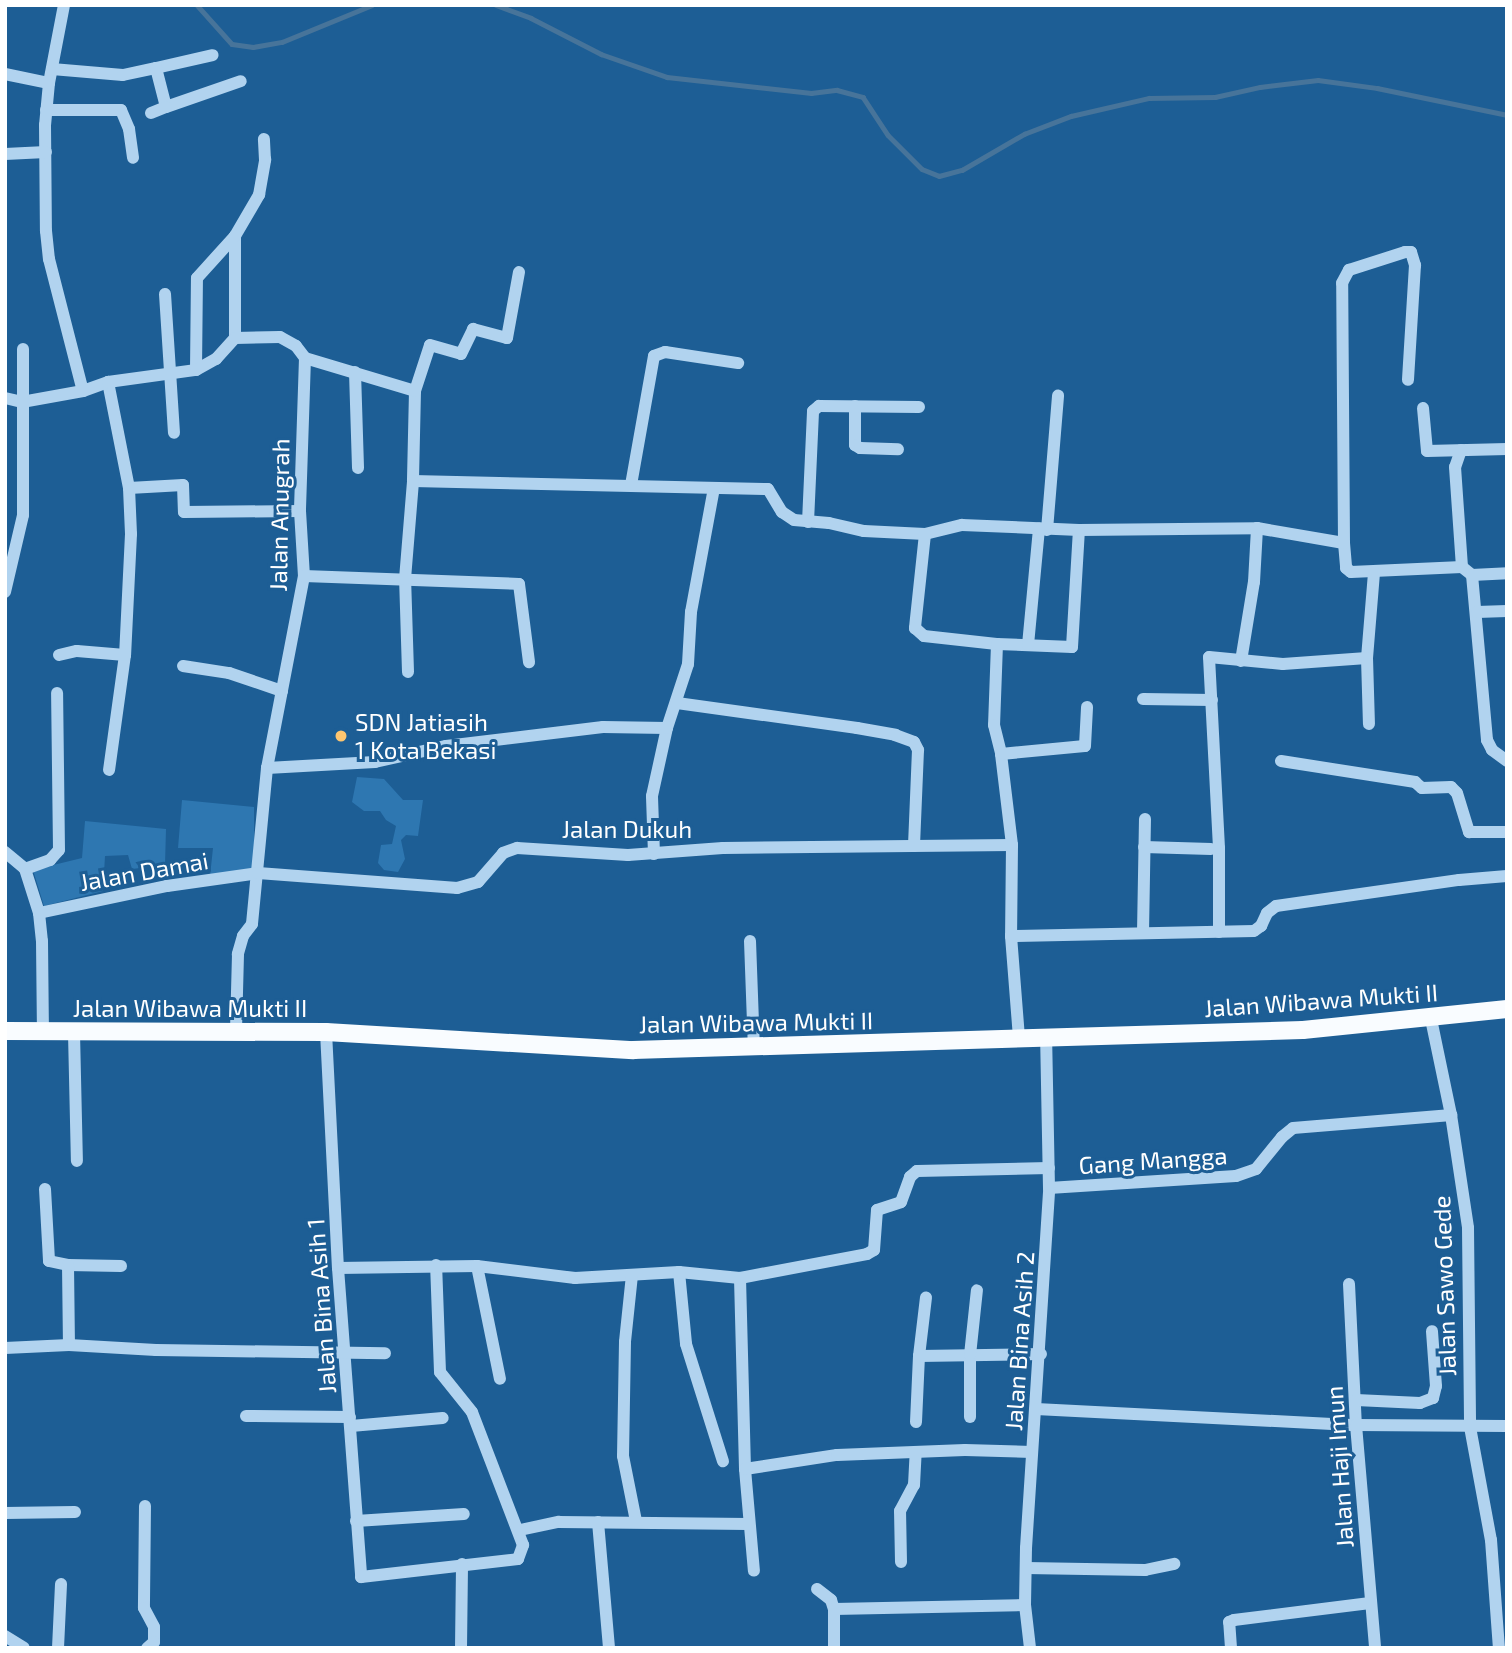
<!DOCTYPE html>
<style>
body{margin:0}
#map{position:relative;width:1512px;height:1653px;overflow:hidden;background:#1d5e95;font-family:"Exo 2",sans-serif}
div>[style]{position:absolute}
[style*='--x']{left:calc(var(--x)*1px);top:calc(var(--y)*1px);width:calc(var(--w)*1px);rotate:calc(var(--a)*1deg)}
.green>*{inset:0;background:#2e77b1}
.stream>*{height:4.5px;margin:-2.25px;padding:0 2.25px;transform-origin:2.25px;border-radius:2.25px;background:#47749a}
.minor>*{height:12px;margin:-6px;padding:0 6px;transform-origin:6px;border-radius:6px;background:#b1d3ef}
.major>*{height:18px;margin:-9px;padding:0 9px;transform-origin:9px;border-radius:9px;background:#f9fcff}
.dots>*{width:19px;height:19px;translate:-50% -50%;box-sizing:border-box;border:4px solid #1d5e95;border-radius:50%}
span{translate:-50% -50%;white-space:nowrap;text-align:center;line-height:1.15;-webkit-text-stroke:6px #1d5e95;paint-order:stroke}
.street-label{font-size:24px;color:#fff}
.poi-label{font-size:24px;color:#fff}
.left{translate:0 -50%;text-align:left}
.frame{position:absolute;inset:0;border:7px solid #fff;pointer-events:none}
</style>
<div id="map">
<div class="green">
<i style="clip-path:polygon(357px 777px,384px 779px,403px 800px,423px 800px,418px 836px,406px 835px,401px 840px,405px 859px,398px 872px,384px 870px,378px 863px,381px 845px,392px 844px,396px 826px,386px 820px,380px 811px,364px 811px,352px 802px)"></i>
<i style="clip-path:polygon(182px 800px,254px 807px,254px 870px,210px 876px,213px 848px,178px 848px)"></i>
<i style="clip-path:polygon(85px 821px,166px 829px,165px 865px,132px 869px,128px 855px,105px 856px,103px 891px,44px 906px,33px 870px,82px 858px)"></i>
</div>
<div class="stream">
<i style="--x:197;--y:5;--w:52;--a:48.1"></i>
<i style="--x:232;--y:44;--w:21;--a:8"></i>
<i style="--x:253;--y:47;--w:29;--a:-10"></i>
<i style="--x:282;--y:42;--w:97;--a:-22.3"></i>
<i style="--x:496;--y:5;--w:37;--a:20"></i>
<i style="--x:531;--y:18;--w:79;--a:27.2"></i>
<i style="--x:601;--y:54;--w:70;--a:19.2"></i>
<i style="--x:667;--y:77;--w:145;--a:6.3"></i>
<i style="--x:811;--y:93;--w:26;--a:-7"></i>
<i style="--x:837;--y:90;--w:27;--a:15"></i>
<i style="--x:863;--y:97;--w:45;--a:56.7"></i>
<i style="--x:888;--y:135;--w:48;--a:45"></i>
<i style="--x:922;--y:169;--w:18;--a:22"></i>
<i style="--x:939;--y:176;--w:24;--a:-15"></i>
<i style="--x:962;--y:170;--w:72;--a:-30.1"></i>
<i style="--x:1024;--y:134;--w:50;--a:-21"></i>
<i style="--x:1071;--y:116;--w:80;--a:-13"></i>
<i style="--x:1149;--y:98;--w:66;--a:-0.9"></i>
<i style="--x:1215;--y:97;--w:46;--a:-12.5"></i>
<i style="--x:1260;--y:87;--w:58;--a:-6.9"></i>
<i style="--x:1318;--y:80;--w:60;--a:7.7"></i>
<i style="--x:1377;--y:88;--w:133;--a:11.7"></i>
</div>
<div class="minor">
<i style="--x:64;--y:5;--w:79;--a:100.9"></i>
<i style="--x:49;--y:83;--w:42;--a:95.4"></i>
<i style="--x:45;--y:125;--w:106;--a:89.5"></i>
<i style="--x:46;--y:231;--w:28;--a:84"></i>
<i style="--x:49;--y:259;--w:136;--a:75.6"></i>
<i style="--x:156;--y:68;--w:58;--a:-12.8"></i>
<i style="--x:52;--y:69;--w:71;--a:4.8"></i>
<i style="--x:123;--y:75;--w:34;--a:-12"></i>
<i style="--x:156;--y:68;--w:40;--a:75.6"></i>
<i style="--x:166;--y:107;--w:79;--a:-19.1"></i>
<i style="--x:5;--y:74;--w:45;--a:11.6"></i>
<i style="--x:46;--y:110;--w:75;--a:0"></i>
<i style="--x:121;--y:110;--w:21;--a:67"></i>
<i style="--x:129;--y:129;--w:29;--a:82"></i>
<i style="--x:151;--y:113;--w:16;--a:-22"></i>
<i style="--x:5;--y:154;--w:41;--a:-2.8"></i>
<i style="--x:165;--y:294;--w:139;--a:86.3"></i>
<i style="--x:235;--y:338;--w:102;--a:-90"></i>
<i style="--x:235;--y:236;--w:48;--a:-59.7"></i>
<i style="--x:259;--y:195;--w:36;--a:-80"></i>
<i style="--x:265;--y:160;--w:21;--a:-93"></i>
<i style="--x:305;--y:358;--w:115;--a:16.7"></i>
<i style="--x:415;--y:391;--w:90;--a:91.3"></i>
<i style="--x:413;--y:481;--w:355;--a:1.3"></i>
<i style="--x:768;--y:489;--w:27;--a:59"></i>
<i style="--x:782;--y:512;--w:14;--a:34"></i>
<i style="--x:794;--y:520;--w:35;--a:5"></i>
<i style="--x:829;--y:523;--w:36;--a:13"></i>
<i style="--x:864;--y:531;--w:61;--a:2.8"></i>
<i style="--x:925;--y:534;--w:38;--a:-14"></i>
<i style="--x:962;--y:525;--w:117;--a:2.4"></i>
<i style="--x:1079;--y:530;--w:178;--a:-0.6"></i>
<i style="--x:1257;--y:528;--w:88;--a:9.8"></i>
<i style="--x:1344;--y:543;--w:25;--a:85"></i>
<i style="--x:1346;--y:568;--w:6;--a:39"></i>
<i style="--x:1351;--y:572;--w:111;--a:-2.6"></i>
<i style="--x:1462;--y:567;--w:13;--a:39"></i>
<i style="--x:1472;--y:575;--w:166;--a:84.8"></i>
<i style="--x:1487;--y:740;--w:11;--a:63"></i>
<i style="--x:1492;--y:750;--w:19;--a:36"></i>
<i style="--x:196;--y:370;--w:92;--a:-89.4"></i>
<i style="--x:197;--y:278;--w:57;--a:-47.9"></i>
<i style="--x:355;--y:372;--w:96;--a:88.2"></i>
<i style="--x:108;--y:382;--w:108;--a:78.8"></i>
<i style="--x:129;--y:488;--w:46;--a:87.5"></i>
<i style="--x:131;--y:534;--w:121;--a:92.8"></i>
<i style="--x:125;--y:655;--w:116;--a:97.9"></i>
<i style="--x:415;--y:391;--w:48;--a:-71.9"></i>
<i style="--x:430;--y:345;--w:32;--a:16"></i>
<i style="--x:461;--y:354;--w:28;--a:-64"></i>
<i style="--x:473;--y:329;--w:35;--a:15"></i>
<i style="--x:507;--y:338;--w:67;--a:-79.7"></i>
<i style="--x:5;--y:398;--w:17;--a:13"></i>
<i style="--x:22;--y:402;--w:62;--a:-10.2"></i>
<i style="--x:83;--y:391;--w:27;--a:-20"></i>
<i style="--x:108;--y:382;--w:89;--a:-7.8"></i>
<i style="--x:196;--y:370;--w:23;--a:-29"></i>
<i style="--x:216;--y:359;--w:28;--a:-48"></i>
<i style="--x:235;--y:338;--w:45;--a:-1.3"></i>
<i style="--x:280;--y:337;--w:18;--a:29"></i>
<i style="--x:296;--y:346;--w:15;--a:53"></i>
<i style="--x:305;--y:358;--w:153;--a:91.9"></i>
<i style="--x:300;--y:511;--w:65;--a:86.5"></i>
<i style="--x:304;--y:576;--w:196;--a:100.9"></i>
<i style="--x:267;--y:768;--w:157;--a:95.5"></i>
<i style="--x:252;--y:924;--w:15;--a:127"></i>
<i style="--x:243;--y:936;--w:19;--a:106"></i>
<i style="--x:238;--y:954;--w:79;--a:91.5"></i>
<i style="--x:855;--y:406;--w:39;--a:90"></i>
<i style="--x:855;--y:445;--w:6;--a:31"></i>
<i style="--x:860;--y:448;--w:38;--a:2"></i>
<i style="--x:1423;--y:408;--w:43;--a:84.7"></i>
<i style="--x:1427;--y:451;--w:80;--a:-1.4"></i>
<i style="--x:1461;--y:450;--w:18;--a:109"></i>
<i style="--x:1455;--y:467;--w:100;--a:86"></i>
<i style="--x:631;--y:485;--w:131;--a:-79.9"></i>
<i style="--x:654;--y:356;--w:12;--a:-20"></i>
<i style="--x:665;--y:352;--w:74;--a:8.6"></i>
<i style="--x:129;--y:488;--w:54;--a:-3.2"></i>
<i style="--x:183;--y:485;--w:27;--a:88"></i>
<i style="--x:184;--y:512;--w:116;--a:-0.5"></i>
<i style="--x:808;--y:522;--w:111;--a:-87.4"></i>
<i style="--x:813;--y:411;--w:8;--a:-40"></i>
<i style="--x:819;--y:406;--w:100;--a:0.6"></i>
<i style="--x:1047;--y:530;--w:135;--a:-85.3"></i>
<i style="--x:925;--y:534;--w:95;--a:96.1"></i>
<i style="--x:915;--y:628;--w:12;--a:42"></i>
<i style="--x:924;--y:636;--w:73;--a:6.3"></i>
<i style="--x:997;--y:644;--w:81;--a:92.1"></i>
<i style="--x:994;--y:725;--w:30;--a:76"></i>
<i style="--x:1001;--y:754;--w:92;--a:83.1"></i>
<i style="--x:1012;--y:845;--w:91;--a:90.6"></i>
<i style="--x:1011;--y:936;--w:101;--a:85.5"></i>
<i style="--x:1344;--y:543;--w:260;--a:-90.4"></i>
<i style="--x:1342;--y:283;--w:15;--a:-62"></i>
<i style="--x:1349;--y:270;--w:59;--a:-17.8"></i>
<i style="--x:1405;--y:252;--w:6;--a:0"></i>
<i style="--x:1411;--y:252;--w:14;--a:73"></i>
<i style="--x:1415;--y:265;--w:115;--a:93.5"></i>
<i style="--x:1472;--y:575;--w:35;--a:-3"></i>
<i style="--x:304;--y:576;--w:215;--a:2.1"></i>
<i style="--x:519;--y:584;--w:79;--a:82.7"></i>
<i style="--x:5;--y:592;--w:79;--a:-76.8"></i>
<i style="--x:23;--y:515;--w:166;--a:-90"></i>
<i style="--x:1477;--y:612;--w:30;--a:-2"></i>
<i style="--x:997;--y:644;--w:75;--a:2.3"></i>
<i style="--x:1072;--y:647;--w:117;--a:-86.6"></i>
<i style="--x:1028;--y:645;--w:117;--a:-84.6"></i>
<i style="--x:59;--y:655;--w:18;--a:-13"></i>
<i style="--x:77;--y:651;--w:48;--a:4.8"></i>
<i style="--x:1367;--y:658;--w:86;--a:-85.3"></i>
<i style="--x:1241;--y:661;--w:80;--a:-80.7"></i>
<i style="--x:1254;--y:582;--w:54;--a:-86.8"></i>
<i style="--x:183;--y:666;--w:47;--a:8.7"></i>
<i style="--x:229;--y:673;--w:56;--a:18.8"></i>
<i style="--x:408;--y:672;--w:93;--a:-91.8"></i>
<i style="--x:405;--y:579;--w:98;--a:-85.3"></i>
<i style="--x:1143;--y:699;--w:69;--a:0.8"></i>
<i style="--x:677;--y:703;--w:182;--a:7.9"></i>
<i style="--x:857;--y:728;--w:39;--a:10"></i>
<i style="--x:895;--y:735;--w:20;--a:20"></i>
<i style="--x:914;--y:742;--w:9;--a:63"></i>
<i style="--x:918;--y:750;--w:96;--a:92.4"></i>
<i style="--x:1001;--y:754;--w:84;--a:-5.4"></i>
<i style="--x:1085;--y:746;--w:39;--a:-87"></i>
<i style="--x:1281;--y:761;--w:136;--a:8.9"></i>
<i style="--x:1415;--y:782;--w:9;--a:41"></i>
<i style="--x:1422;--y:788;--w:29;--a:-2"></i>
<i style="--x:1451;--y:787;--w:8;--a:45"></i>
<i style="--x:1457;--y:793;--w:41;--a:72.9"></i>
<i style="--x:1469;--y:832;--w:38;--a:0"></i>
<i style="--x:267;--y:768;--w:108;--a:-3.2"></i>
<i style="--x:375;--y:762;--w:73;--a:-12.7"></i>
<i style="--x:446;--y:746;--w:158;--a:-6.9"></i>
<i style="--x:603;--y:727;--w:64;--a:0.9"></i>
<i style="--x:1144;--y:847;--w:67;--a:1.7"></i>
<i style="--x:5;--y:852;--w:26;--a:40"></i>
<i style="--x:25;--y:869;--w:46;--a:72.3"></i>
<i style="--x:39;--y:913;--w:28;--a:84"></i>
<i style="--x:42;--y:941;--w:92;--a:89.4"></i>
<i style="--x:654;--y:854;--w:58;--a:-92"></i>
<i style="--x:652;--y:796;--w:70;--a:-77.6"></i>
<i style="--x:667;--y:728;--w:67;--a:-71.8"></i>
<i style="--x:688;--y:664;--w:52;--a:-86.7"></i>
<i style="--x:691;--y:612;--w:126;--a:-79.5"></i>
<i style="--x:25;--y:869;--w:27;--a:-20"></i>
<i style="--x:50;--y:860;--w:13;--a:-48"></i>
<i style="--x:59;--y:850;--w:157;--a:-90.7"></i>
<i style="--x:39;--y:913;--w:131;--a:-11.9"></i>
<i style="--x:167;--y:886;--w:92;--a:-8.1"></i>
<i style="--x:258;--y:873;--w:200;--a:4.3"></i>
<i style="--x:457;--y:888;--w:22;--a:-16"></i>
<i style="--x:478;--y:882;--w:38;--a:-49"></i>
<i style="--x:503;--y:853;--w:15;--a:-20"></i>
<i style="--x:517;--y:848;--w:111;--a:3.6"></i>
<i style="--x:628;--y:855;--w:95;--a:-4.2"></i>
<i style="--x:723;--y:848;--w:289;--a:-0.6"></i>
<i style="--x:1219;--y:932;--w:84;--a:-90"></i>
<i style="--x:1219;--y:848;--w:191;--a:-93"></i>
<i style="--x:1209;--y:657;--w:74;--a:5.4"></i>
<i style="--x:1283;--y:664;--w:84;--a:-4.1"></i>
<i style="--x:1367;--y:658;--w:66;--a:88.3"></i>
<i style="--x:1143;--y:933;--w:114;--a:-89"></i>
<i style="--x:1011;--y:936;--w:243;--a:-1.2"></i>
<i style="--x:1254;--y:931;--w:9;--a:-36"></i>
<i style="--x:1261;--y:926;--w:14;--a:-65"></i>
<i style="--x:1267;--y:913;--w:11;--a:-38"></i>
<i style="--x:1276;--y:906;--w:185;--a:-8.1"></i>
<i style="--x:1459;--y:880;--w:48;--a:-4.8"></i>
<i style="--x:750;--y:941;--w:107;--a:87.9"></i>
<i style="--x:1431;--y:1019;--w:98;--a:78.2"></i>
<i style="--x:1451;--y:1115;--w:114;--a:81.4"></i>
<i style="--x:1468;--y:1228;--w:199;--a:89.4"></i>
<i style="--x:1470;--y:1427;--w:115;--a:79.5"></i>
<i style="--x:1491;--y:1540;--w:108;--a:85.8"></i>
<i style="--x:326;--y:1032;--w:236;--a:87.1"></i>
<i style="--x:338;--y:1268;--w:310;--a:85.7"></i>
<i style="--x:361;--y:1577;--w:158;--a:-6.5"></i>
<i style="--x:518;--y:1559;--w:15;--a:-70"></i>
<i style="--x:523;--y:1545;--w:142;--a:-111"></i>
<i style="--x:472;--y:1412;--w:51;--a:-128.7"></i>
<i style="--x:440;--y:1372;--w:107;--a:-92.1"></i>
<i style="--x:74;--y:1033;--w:128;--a:88.7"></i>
<i style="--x:1049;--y:1188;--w:187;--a:-3.7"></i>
<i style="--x:1236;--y:1176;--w:21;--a:-19"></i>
<i style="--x:1256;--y:1169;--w:41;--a:-50.9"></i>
<i style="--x:1282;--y:1137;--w:14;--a:-39"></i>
<i style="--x:1293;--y:1128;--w:159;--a:-4.7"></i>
<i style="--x:45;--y:1189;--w:72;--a:86.8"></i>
<i style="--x:49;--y:1261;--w:19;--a:12"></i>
<i style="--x:68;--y:1265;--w:53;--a:1.1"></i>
<i style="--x:68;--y:1265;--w:80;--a:89.3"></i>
<i style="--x:477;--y:1266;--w:115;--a:78.5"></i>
<i style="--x:338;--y:1268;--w:139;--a:-0.8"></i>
<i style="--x:477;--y:1266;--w:99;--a:7"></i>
<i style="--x:575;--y:1278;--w:104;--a:-3.3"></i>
<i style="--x:679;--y:1272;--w:61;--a:5.6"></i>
<i style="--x:740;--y:1278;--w:129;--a:-10.7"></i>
<i style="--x:867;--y:1254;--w:8;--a:-30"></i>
<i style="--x:874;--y:1250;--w:40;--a:-85.7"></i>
<i style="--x:877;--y:1210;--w:25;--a:-18"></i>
<i style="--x:901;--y:1202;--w:27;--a:-70"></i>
<i style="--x:910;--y:1177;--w:9;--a:-41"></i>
<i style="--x:917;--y:1171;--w:132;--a:-1.3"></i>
<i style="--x:679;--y:1272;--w:72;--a:84.4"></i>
<i style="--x:686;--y:1344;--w:123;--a:72.5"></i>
<i style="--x:632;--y:1275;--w:67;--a:96"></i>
<i style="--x:625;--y:1342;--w:114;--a:91"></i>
<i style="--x:623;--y:1456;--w:66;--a:78.7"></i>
<i style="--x:740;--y:1278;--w:191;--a:88.5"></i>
<i style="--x:745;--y:1469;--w:102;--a:85"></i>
<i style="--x:1349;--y:1284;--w:141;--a:87.2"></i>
<i style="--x:1356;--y:1425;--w:224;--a:85.1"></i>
<i style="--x:5;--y:1348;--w:64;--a:-2.7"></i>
<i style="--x:69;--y:1345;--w:87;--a:3.3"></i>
<i style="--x:156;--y:1350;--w:229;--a:0.8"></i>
<i style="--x:919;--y:1356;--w:122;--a:-0.9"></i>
<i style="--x:1356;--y:1400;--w:64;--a:2.7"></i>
<i style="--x:1420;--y:1403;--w:14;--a:-21"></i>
<i style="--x:1433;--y:1398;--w:12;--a:-76"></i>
<i style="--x:1436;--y:1386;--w:55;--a:-94.2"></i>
<i style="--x:1036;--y:1409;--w:320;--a:2.9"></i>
<i style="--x:1356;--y:1425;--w:151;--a:0.4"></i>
<i style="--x:246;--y:1416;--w:104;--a:0.6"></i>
<i style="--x:970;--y:1417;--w:62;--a:-90"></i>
<i style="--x:970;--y:1355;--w:65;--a:-83.9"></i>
<i style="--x:916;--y:1422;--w:66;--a:-87.4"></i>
<i style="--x:919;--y:1356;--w:59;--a:-83.2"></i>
<i style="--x:351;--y:1426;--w:92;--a:-5"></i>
<i style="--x:745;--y:1469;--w:93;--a:-8.7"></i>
<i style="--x:837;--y:1455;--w:128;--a:-2.2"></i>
<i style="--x:965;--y:1450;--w:67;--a:1.7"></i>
<i style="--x:145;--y:1506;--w:102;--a:90.6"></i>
<i style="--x:144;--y:1608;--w:21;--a:62"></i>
<i style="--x:154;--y:1627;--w:15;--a:90"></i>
<i style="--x:154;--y:1642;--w:9;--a:139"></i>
<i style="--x:5;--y:1513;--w:70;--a:-0.8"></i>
<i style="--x:356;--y:1521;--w:108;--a:-3.7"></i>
<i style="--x:598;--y:1522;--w:126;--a:85"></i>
<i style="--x:520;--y:1530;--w:40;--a:-12"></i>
<i style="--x:559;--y:1522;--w:189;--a:0.6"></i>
<i style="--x:901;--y:1562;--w:51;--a:-91.1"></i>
<i style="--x:900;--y:1511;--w:30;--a:-62"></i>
<i style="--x:914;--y:1485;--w:33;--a:-87"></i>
<i style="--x:1026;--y:1568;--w:119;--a:1"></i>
<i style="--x:1145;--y:1570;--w:30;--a:-12"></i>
<i style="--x:817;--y:1589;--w:18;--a:38"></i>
<i style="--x:831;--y:1600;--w:9;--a:72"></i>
<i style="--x:834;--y:1609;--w:39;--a:90"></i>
<i style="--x:834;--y:1609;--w:191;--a:-1.2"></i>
<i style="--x:5;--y:1636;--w:22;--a:32"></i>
<i style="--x:58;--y:1648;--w:64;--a:-87.3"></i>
<i style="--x:461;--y:1648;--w:84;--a:-89.3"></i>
<i style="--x:1030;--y:1648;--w:43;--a:-96.6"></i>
<i style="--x:1025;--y:1605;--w:57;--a:-89"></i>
<i style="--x:1026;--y:1548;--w:361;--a:-86.3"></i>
<i style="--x:1049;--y:1188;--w:151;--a:-91.1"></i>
<i style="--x:1231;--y:1648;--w:26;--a:-94"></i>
<i style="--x:1229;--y:1622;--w:5;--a:-22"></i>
<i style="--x:1234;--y:1620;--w:137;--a:-7.1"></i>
</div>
<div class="major">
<i style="--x:5;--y:1031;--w:321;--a:0.2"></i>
<i style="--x:326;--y:1032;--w:308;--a:3.4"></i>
<i style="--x:633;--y:1050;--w:670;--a:-1.71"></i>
<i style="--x:1303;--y:1030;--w:205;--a:-5.9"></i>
</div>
<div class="dots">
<i style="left:341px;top:736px;background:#fec670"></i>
</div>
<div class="street-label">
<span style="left:279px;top:515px;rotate:-89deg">Jalan Anugrah</span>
<span style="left:627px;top:829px">Jalan Dukuh</span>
<span style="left:144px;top:871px;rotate:-10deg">Jalan Damai</span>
<span style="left:1321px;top:1000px;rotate:-4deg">Jalan Wibawa Mukti II</span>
<span style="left:190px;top:1008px">Jalan Wibawa Mukti II</span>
<span style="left:756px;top:1022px;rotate:-1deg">Jalan Wibawa Mukti II</span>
<span style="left:1153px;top:1160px;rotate:-4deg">Gang Mangga</span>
<span style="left:1444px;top:1286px;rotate:-92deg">Jalan Sawo Gede</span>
<span style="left:321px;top:1306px;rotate:-94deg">Jalan Bina Asih 1</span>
<span style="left:1019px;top:1341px;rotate:-86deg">Jalan Bina Asih 2</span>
<span style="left:1339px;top:1467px;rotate:-94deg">Jalan Haji Imun</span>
</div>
<div class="poi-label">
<span class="left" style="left:355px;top:736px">SDN Jatiasih<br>1 Kota Bekasi</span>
</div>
<div class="frame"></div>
</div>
